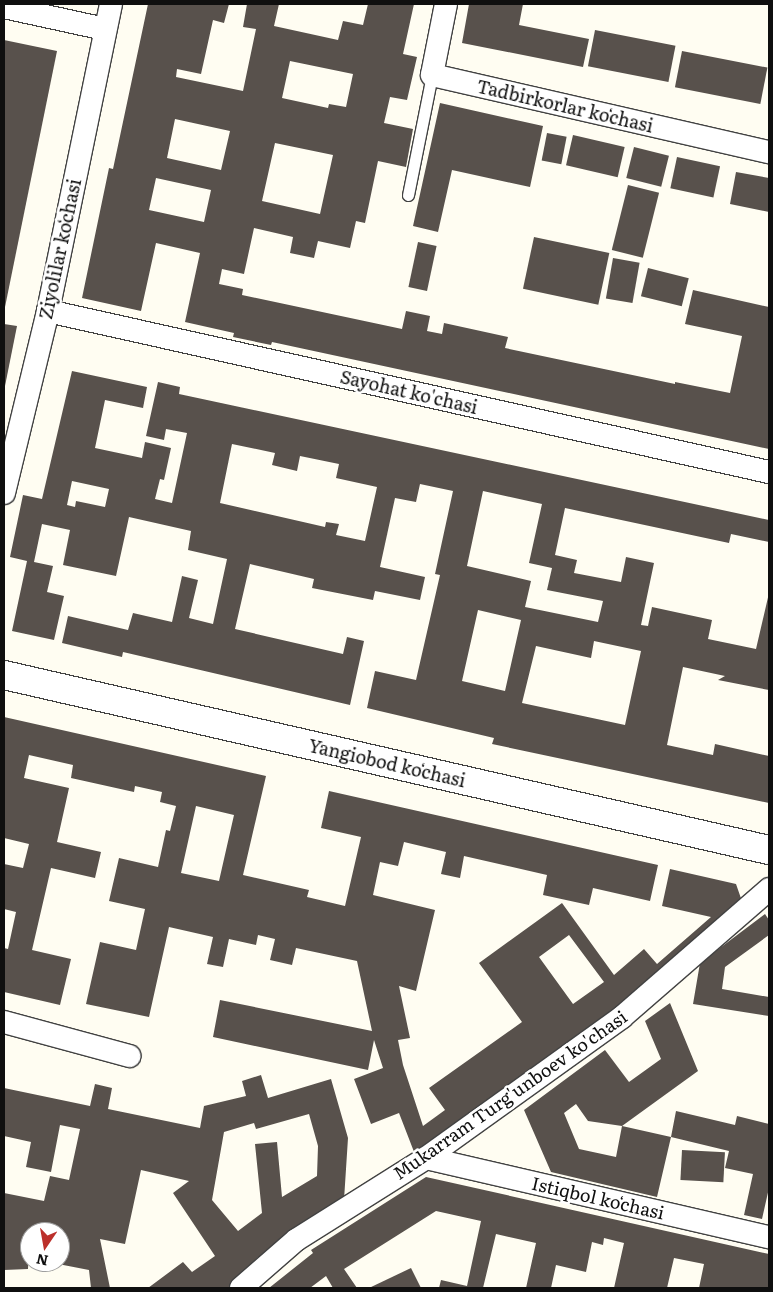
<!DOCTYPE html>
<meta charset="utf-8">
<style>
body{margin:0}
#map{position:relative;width:773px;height:1292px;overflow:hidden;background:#fffdf2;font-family:Literata,serif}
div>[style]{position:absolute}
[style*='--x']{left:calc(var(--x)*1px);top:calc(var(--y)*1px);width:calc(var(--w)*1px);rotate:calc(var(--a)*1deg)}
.building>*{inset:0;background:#58514c;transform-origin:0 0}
.roads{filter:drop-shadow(1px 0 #424242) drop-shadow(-1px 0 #424242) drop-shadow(0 1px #424242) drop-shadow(0 -1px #424242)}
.service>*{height:11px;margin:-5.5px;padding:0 5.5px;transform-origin:5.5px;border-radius:5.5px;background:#fff}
.minor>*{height:22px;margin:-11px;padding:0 11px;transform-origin:11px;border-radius:11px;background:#fff}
.tertiary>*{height:28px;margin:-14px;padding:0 14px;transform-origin:14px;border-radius:14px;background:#fff}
span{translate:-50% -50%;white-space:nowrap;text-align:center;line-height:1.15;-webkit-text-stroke:5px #fff;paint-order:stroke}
.street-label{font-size:18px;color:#0f0f0f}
.frame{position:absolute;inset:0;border:5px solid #0f0f0f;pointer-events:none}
.north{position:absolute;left:20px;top:1222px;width:50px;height:50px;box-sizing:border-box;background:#fff;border:1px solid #9f9f9f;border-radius:50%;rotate:192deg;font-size:14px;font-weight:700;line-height:20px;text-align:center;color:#0f0f0f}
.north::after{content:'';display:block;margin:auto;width:18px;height:22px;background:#bc302b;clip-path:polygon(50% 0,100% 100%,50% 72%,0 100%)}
</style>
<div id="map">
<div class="building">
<i style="clip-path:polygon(evenodd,148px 4px,229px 4px,224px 23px,213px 20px,201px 74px,177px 69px,176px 77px,243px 91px,256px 29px,243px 27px,247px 4px,279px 4px,274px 26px,338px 40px,343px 21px,363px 25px,368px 4px,414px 4px,403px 54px,417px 57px,407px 100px,390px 97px,384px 123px,413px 129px,406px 167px,378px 161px,365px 223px,356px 221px,350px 248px,318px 241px,314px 258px,290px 253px,293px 237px,254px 228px,244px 274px,222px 269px,219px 284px,243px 289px,242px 295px,402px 329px,406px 311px,430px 316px,427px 331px,442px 334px,444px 323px,508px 337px,505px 348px,675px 384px,675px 382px,730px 393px,742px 336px,685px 324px,693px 290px,769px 307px,769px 449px,272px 342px,271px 345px,233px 337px,234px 333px,185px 322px,200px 253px,156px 243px,141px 311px,82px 298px,109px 168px,113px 169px,148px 4px,290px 61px,353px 74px,346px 107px,329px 104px,328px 108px,282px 98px,290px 61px,148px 4px,175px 119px,230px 131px,221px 170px,167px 158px,175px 119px,148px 4px,275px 143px,333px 155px,320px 214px,262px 201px,275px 143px,148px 4px,156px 178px,211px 190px,204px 222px,149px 210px,156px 178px)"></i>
<i style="clip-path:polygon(469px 4px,523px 4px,519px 25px,589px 39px,583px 67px,462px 43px)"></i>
<i style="left:595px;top:30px;width:82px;height:37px;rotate:11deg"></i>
<i style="clip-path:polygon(4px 40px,57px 51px,5px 307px,4px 307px)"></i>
<i style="left:682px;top:51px;width:87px;height:37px;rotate:11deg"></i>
<i style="clip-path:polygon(440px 103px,543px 126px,530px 187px,452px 170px,438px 232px,413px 226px)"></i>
<i style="left:547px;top:133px;width:20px;height:28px;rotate:11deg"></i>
<i style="left:573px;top:135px;width:53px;height:31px;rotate:13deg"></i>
<i style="left:634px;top:147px;width:36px;height:32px;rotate:14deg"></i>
<i style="left:677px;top:157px;width:44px;height:32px;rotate:12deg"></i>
<i style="clip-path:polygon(736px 172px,769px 178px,769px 212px,730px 204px)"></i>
<i style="left:628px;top:185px;width:32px;height:67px;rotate:14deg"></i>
<i style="left:534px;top:237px;width:77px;height:53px;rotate:12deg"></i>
<i style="left:418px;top:242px;width:19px;height:46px;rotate:12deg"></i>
<i style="left:613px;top:258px;width:27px;height:41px;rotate:10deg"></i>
<i style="left:648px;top:268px;width:42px;height:29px;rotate:14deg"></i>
<i style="clip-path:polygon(4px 324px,17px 326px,5px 386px,4px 386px)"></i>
<i style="clip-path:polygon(evenodd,72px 371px,147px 387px,143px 408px,105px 400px,95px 448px,142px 458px,145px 442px,171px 448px,164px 480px,160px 479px,155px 499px,172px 503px,187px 433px,166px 429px,164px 440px,146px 436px,158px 382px,180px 387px,179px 394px,769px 520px,769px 542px,731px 534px,729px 543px,565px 508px,555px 555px,577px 560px,574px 573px,621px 582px,626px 557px,654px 563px,641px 625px,648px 626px,652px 607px,712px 620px,708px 639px,756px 649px,769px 593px,769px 690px,718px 680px,725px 676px,683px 667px,667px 745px,713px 755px,715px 744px,769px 756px,769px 803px,492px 744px,494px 738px,367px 708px,375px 671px,416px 680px,440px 575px,435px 574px,453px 491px,420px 484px,416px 502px,395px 498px,380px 567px,425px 577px,420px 600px,375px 591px,373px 600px,312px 588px,314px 579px,250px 564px,235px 629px,343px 654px,347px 637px,364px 641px,350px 705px,123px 652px,122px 657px,62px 643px,68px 616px,128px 630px,133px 613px,172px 622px,182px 576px,198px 580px,189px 618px,213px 624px,227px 559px,188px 550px,191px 531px,129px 517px,116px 576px,63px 565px,70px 530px,42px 524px,34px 562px,53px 566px,47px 592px,64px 596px,54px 640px,12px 631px,27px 561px,10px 557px,23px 495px,42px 499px,72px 371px,232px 444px,275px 453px,272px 465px,297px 471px,300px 456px,339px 464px,336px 478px,377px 487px,365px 541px,336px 535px,339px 524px,326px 522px,325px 527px,220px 503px,232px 444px,72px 371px,72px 481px,109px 489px,105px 507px,76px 501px,75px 507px,67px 505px,72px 481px,72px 371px,483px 491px,542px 504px,529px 563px,552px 568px,547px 590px,603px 601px,598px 622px,525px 607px,531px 581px,467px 566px,483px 491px,72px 371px,478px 610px,521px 620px,505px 691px,462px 681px,478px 610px,72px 371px,594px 641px,641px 651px,625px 725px,522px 703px,536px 646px,591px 658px,594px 641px)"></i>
<i style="clip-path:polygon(evenodd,4px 717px,266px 776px,243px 875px,309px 890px,307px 897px,345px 906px,361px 837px,321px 828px,329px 791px,658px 865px,650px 901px,593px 888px,589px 905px,543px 895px,547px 875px,464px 856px,460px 878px,441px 874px,446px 852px,404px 842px,398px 866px,380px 862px,373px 895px,435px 910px,416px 991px,399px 986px,410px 1038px,398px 1040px,403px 1065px,423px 1126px,445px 1110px,429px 1088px,522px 1022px,479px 963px,562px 903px,614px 975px,644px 949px,657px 964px,711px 917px,662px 906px,670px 869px,736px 884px,744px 907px,633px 1001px,416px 1157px,399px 1113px,371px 1124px,354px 1079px,383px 1068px,374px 1040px,368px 1070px,213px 1037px,220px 1000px,372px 1031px,357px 961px,296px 948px,292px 965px,270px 960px,275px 939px,258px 935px,256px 945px,229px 939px,223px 967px,207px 964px,213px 937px,169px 927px,149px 1017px,86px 1004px,100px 942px,136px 950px,145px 909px,109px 901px,119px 858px,158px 867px,166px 830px,170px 831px,176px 806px,160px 802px,162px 792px,135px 786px,134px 792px,71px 778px,73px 765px,29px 755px,24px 778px,69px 788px,57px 842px,101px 852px,95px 878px,51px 868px,32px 950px,71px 959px,60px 1005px,4px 992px,4px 948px,8px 949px,16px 912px,4px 909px,4px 864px,23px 868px,29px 844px,4px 838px,4px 717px,196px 806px,234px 815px,219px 881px,181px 873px,196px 806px,4px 717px,569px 935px,604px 982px,573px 1004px,539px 957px,569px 935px)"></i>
<i style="clip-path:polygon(765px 914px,769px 920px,769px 935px,725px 967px,722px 989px,769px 997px,769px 1016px,693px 1004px,700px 963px)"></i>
<i style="clip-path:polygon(evenodd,670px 1003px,698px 1071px,622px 1126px,671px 1137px,657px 1197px,551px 1172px,524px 1110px,605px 1050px,629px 1082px,661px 1059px,645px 1021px,670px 1003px,576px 1104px,588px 1121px,622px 1126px,616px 1157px,579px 1149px,564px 1113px,576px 1104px)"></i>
<i style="clip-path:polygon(evenodd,261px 1075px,268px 1098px,331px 1079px,348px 1138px,344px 1200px,257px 1258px,229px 1288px,148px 1288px,183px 1262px,192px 1272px,215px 1256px,173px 1193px,189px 1181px,141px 1170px,125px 1244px,100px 1239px,110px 1288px,91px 1288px,89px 1270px,53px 1263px,60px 1262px,60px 1232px,30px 1232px,28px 1269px,4px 1270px,4px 1193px,44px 1201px,50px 1176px,69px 1180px,80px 1129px,60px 1125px,51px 1172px,26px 1167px,31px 1142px,4px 1136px,4px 1088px,90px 1106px,95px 1084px,112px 1088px,108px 1109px,200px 1128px,204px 1106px,246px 1096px,242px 1081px,261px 1075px,309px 1114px,318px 1146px,317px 1176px,282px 1197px,277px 1142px,255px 1144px,262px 1213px,238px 1231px,212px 1200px,224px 1132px,254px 1123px,256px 1129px,309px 1114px)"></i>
<i style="clip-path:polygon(676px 1111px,735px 1125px,737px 1116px,769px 1124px,769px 1188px,762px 1219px,744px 1215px,753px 1174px,725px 1168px,729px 1151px,671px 1137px)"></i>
<i style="left:682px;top:1150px;width:43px;height:30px;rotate:3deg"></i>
<i style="clip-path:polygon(426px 1177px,769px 1254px,769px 1288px,699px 1288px,704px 1264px,674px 1258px,667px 1288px,614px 1288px,624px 1243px,604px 1238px,603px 1245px,592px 1242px,586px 1272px,556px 1265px,551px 1288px,526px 1288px,536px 1243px,496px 1234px,483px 1288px,439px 1288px,441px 1280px,467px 1286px,481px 1221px,436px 1211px,344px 1269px,357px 1288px,333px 1288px,326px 1276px,310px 1288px,269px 1288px,313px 1253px,311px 1250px)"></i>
<i style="clip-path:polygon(411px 1268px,421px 1288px,369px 1288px)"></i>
</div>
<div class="roads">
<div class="service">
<i style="--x:408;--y:195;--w:122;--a:-78.7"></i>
</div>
<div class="minor">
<i style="--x:446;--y:4;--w:72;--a:101.2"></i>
<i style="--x:432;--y:75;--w:346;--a:12.9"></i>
<i style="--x:4;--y:7;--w:103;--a:12.3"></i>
<i style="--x:48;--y:311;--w:739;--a:12.59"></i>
<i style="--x:4;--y:493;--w:187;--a:-76.4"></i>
<i style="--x:48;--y:311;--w:313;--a:-78.4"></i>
<i style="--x:4;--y:1022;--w:130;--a:15.2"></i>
<i style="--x:426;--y:1158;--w:352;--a:13"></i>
<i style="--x:241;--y:1288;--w:73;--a:-41.1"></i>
<i style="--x:296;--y:1240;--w:154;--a:-32.2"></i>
<i style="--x:426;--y:1158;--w:241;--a:-35.7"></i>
<i style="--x:622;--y:1017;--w:195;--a:-41"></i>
</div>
<div class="tertiary">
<i style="--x:4;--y:675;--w:785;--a:12.89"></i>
</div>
</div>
<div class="street-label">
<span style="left:565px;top:106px;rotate:13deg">Tadbirkorlar koʻchasi</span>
<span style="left:60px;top:249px;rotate:-78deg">Ziyolilar koʻchasi</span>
<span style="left:409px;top:392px;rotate:13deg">Sayohat ko'chasi</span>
<span style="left:387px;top:763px;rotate:13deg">Yangiobod koʻchasi</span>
<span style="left:510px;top:1095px;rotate:-35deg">Mukarram Turg'unboev ko'chasi</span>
<span style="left:598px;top:1198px;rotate:13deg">Istiqbol koʻchasi</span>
</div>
<div class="frame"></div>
<div class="north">N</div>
</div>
